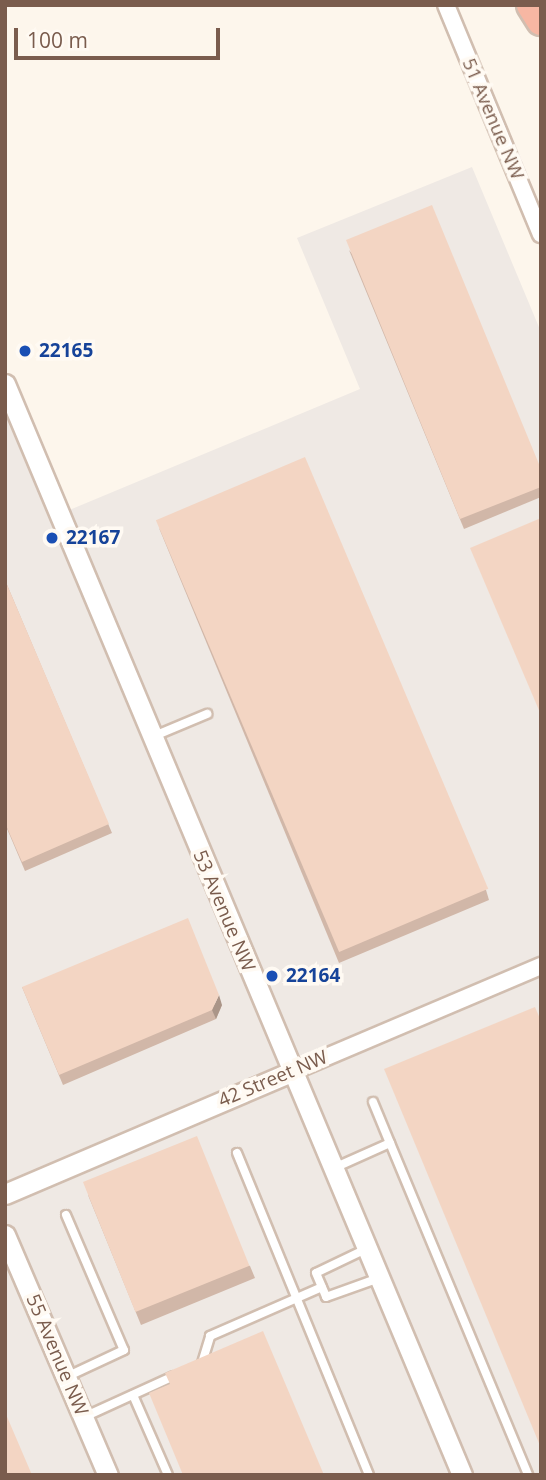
<!DOCTYPE html>
<style>
body{margin:0}
#map{position:relative;width:546px;height:1480px;overflow:hidden;background:#fdf6ec;font-family:"Open Sans",sans-serif}
div>[style]{position:absolute}
[style*='--x']{left:calc(var(--x)*1px);top:calc(var(--y)*1px);width:calc(var(--w)*1px);rotate:calc(var(--a)*1deg)}
.industrial>*{inset:0;background:#efe9e4}
.roads{filter:drop-shadow(2px 0 #d1beb0) drop-shadow(-2px 0 #d1beb0) drop-shadow(0 2px #d1beb0) drop-shadow(0 -2px #d1beb0)}
.service>*{height:8px;margin:-4px;padding:0 4px;transform-origin:4px;border-radius:4px;background:#fff}
.minor>*{height:16px;margin:-8px;padding:0 8px;transform-origin:8px;border-radius:8px;background:#fff}
.tertiary>*{height:19px;margin:-9.5px;padding:0 9.5px;transform-origin:9.5px;border-radius:9.5px;background:#fff}
.motorway>*{height:28px;margin:-14px;padding:0 14px;transform-origin:14px;border-radius:14px;background:#f7b7a3}
.wall>*{inset:0;background:#d1b7a8}
.shaded-wall>*{inset:0;background:#aa9588}
.building>*{inset:0;background:#f3d5c3;transform-origin:0 0}
.dots>*{width:19px;height:19px;translate:-50% -50%;box-sizing:border-box;border:4px solid #fffaf3;border-radius:50%}
span{translate:-50% -50%;white-space:nowrap;text-align:center;line-height:1.15;-webkit-text-stroke:7px #fffaf3;paint-order:stroke}
.street-label{font-size:19px;color:#7a5c4d}
.transit-label{font-size:19px;color:#164399;font-weight:700}
.left{translate:0 -50%;text-align:left}
.frame{position:absolute;inset:0;border:7px solid #7a5c4d;pointer-events:none}
.scale{position:absolute;left:14px;top:28px;width:206px;height:32px;box-sizing:border-box;border:4px solid #7a5c4d;border-top:0;padding-left:9px;font-size:21px;line-height:24px;white-space:nowrap;color:#7a5c4d;-webkit-text-stroke:5px #fffaf3;paint-order:stroke}
</style>
<div id="map">
<div class="industrial">
<i style="clip-path:polygon(472px 167px,541px 332px,541px 1475px,5px 1475px,5px 395px,55px 516px,360px 389px,297px 238px)"></i>
</div>
<div class="roads">
<div class="service">
<i style="--x:152;--y:737;--w:60;--a:-22.7"></i>
<i style="--x:373;--y:1102;--w:44;--a:67.5"></i>
<i style="--x:237;--y:1153;--w:348;--a:67.7"></i>
<i style="--x:334;--y:1168;--w:61;--a:-24.1"></i>
<i style="--x:390;--y:1143;--w:360;--a:67.4"></i>
<i style="--x:66;--y:1215;--w:147;--a:66.8"></i>
<i style="--x:124;--y:1350;--w:64;--a:155"></i>
<i style="--x:366;--y:1249;--w:55;--a:154.4"></i>
<i style="--x:316;--y:1273;--w:26;--a:67"></i>
<i style="--x:326;--y:1297;--w:56;--a:-19.7"></i>
<i style="--x:202;--y:1363;--w:28;--a:-73"></i>
<i style="--x:210;--y:1336;--w:122;--a:-23.6"></i>
<i style="--x:133;--y:1395;--w:87;--a:66.4"></i>
<i style="--x:84;--y:1417;--w:99;--a:-24.5"></i>
</div>
<div class="minor">
<i style="--x:446;--y:5;--w:248;--a:67.5"></i>
<i style="--x:291;--y:1072;--w:272;--a:-23"></i>
</div>
<div class="tertiary">
<i style="--x:5;--y:384;--w:1183;--a:67.27"></i>
<i style="--x:5;--y:1194;--w:311;--a:-23.1"></i>
<i style="--x:5;--y:1235;--w:261;--a:66.8"></i>
</div>
<div class="motorway">
<i style="--x:531;--y:5;--w:19;--a:58"></i>
</div>
</div>
<div class="wall">
<i style="clip-path:polygon(349px 250px,541px 469px,541px 497px,464px 529px)"></i>
<i style="clip-path:polygon(159px 528px,486px 890px,489px 900px,339px 963px)"></i>
<i style="clip-path:polygon(5px 580px,112px 833px,25px 871px,5px 824px)"></i>
<i style="clip-path:polygon(22px 987px,222px 1005px,216px 1019px,63px 1085px)"></i>
<i style="clip-path:polygon(88px 1195px,250px 1266px,255px 1278px,141px 1325px)"></i>
</div>
<div class="shaded-wall">
<i style="clip-path:polygon(219px 995px,222px 1005px,216px 1019px,212px 1010px)"></i>
</div>
<div class="building">
<i style="clip-path:polygon(432px 205px,541px 469px,541px 487px,460px 519px,346px 240px)"></i>
<i style="left:305px;top:457px;width:469px;height:162px;rotate:67deg"></i>
<i style="clip-path:polygon(541px 518px,541px 715px,470px 548px)"></i>
<i style="clip-path:polygon(5px 580px,109px 824px,22px 862px,5px 823px)"></i>
<i style="clip-path:polygon(188px 918px,219px 995px,212px 1010px,59px 1075px,22px 987px)"></i>
<i style="clip-path:polygon(535px 1007px,541px 1021px,541px 1448px,384px 1069px)"></i>
<i style="left:197px;top:1136px;width:140px;height:123px;rotate:68deg"></i>
<i style="clip-path:polygon(263px 1331px,324px 1475px,183px 1475px,149px 1393px,170px 1384px,165px 1373px)"></i>
<i style="clip-path:polygon(5px 1412px,32px 1475px,5px 1475px)"></i>
</div>
<div class="dots">
<i style="left:25px;top:351px;background:#1a4fb4"></i>
<i style="left:52px;top:538px;background:#1a4fb4"></i>
<i style="left:272px;top:976px;background:#1a4fb4"></i>
</div>
<div class="street-label">
<span style="left:493px;top:119px;rotate:67deg">51 Avenue NW</span>
<span style="left:224px;top:911px;rotate:67deg">53 Avenue NW</span>
<span style="left:273px;top:1079px;rotate:-23deg">42 Street NW</span>
<span style="left:57px;top:1355px;rotate:67deg">55 Avenue NW</span>
</div>
<div class="transit-label">
<span class="left" style="left:39px;top:351px">22165</span>
<span class="left" style="left:66px;top:538px">22167</span>
<span class="left" style="left:286px;top:976px">22164</span>
</div>
<div class="frame"></div>
<div class="scale">100 m</div>
</div>
